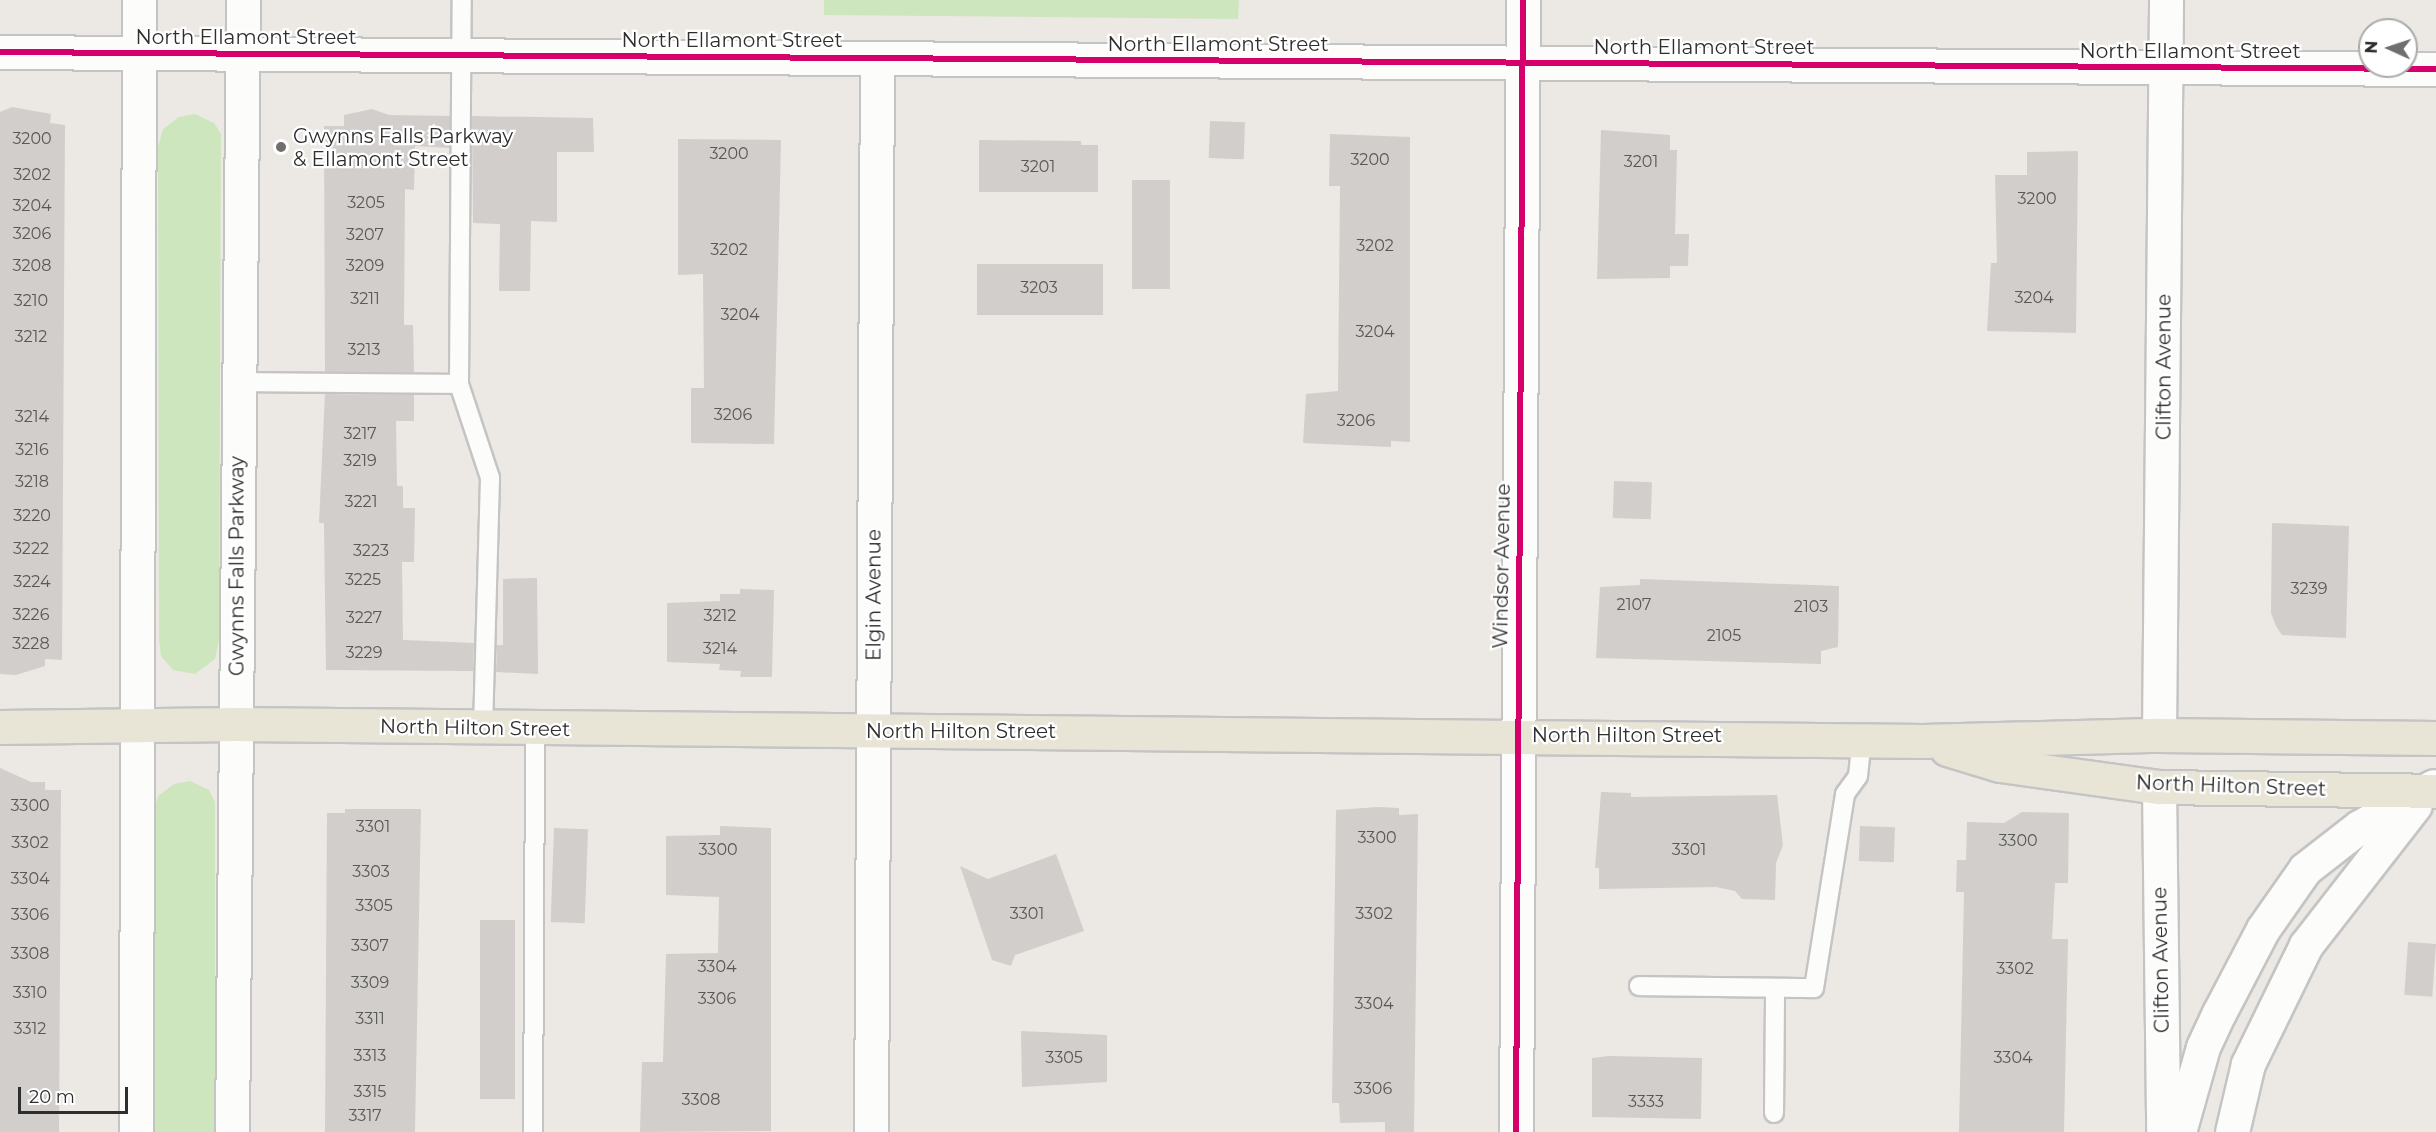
<!DOCTYPE html>
<style>
body{margin:0}
#map{position:relative;width:2436px;height:1132px;overflow:hidden;background:#ece8e4;font-family:Montserrat,sans-serif}
div>[style]{position:absolute}
[style*='--x']{left:calc(var(--x)*1px);top:calc(var(--y)*1px);width:calc(var(--w)*1px);rotate:calc(var(--a)*1deg)}
.green>*{inset:0;background:#cee6be}
.building>*{inset:0;background:#d1cecb;transform-origin:0 0}
.roads{filter:drop-shadow(2px 0 #c5c4c5) drop-shadow(-2px 0 #c5c4c5) drop-shadow(0 2px #c5c4c5) drop-shadow(0 -2px #c5c4c5)}
.service>*{height:18px;margin:-9px;padding:0 9px;transform-origin:9px;border-radius:9px;background:#fcfcfb}
.minor>*{height:33px;margin:-16.5px;padding:0 16.5px;transform-origin:16.5px;border-radius:16.5px;background:#fcfcfb}
.secondary>*{height:33px;margin:-16.5px;padding:0 16.5px;transform-origin:16.5px;border-radius:16.5px;background:#fcfcfb}
.primary>*{height:33px;margin:-16.5px;padding:0 16.5px;transform-origin:16.5px;border-radius:16.5px;background:#e8e4d6}
.cycleway>*{height:6px;margin:-3px;padding:0 3px;transform-origin:3px;border-radius:3px;background:#d6006c}
.dots>*{width:16px;height:16px;translate:-50% -50%;box-sizing:border-box;border:3px solid #fff;border-radius:50%}
span{translate:-50% -50%;white-space:nowrap;text-align:center;line-height:1.15;-webkit-text-stroke:4.5px #fff;paint-order:stroke}
.number-label{font-size:16px;color:#585857}
.number-label span{-webkit-text-stroke-width:0}
.street-label{font-size:20px;color:#2e2e2e}
.poi-label{font-size:20px;color:#2e2e2e}
.left{translate:0 -50%;text-align:left}
.north{position:absolute;left:2358px;top:18px;width:60px;height:60px;box-sizing:border-box;background:#fff;border:2px solid #ababab;border-radius:50%;rotate:273deg;font-size:16px;font-weight:700;line-height:24px;text-align:center;color:#2e2e2e}
.north::after{content:'';display:block;margin:auto;width:21px;height:27px;background:#706f6e;clip-path:polygon(50% 0,100% 100%,50% 72%,0 100%)}
.scale{position:absolute;left:18px;top:1087px;width:110px;height:27px;box-sizing:border-box;border:3px solid #2e2e2e;border-top:0;padding-left:8px;font-size:18px;line-height:21px;white-space:nowrap;color:#2e2e2e;-webkit-text-stroke:4px #fff;paint-order:stroke}
</style>
<div id="map">
<div class="green">
<i style="clip-path:polygon(824px 0,1239px 0,1238px 19px,824px 15px)"></i>
<i style="clip-path:polygon(195px 114px,214px 123px,221px 134px,219px 640px,215px 659px,195px 674px,173px 670px,161px 656px,159px 639px,158px 147px,163px 129px,179px 117px)"></i>
<i style="clip-path:polygon(190px 781px,209px 790px,215px 802px,215px 1132px,153px 1132px,153px 814px,158px 796px,174px 784px)"></i>
</div>
<div class="building">
<i style="clip-path:polygon(12px 107px,51px 114px,50px 123px,65px 125px,62px 660px,45px 659px,45px 666px,16px 675px,0 674px,0 112px)"></i>
<i style="clip-path:polygon(372px 109px,389px 115px,450px 116px,450px 148px,415px 146px,414px 190px,405px 189px,404px 325px,413px 325px,414px 372px,325px 372px,324px 126px,344px 126px,344px 115px)"></i>
<i style="clip-path:polygon(472px 116px,593px 118px,594px 152px,557px 152px,557px 222px,531px 221px,530px 291px,499px 291px,500px 224px,473px 223px)"></i>
<i style="left:1210px;top:121px;width:35px;height:37px;rotate:2deg"></i>
<i style="clip-path:polygon(1601px 130px,1670px 135px,1670px 150px,1677px 150px,1675px 234px,1689px 234px,1688px 266px,1670px 266px,1670px 278px,1597px 279px)"></i>
<i style="clip-path:polygon(1330px 134px,1410px 137px,1410px 442px,1391px 441px,1391px 447px,1303px 443px,1306px 394px,1338px 391px,1340px 186px,1329px 186px)"></i>
<i style="clip-path:polygon(678px 139px,781px 140px,774px 444px,691px 443px,691px 388px,704px 388px,703px 274px,678px 275px)"></i>
<i style="clip-path:polygon(979px 140px,1081px 141px,1081px 145px,1098px 145px,1098px 192px,979px 192px)"></i>
<i style="clip-path:polygon(2078px 151px,2076px 333px,1987px 331px,1991px 263px,1997px 263px,1995px 175px,2027px 175px,2027px 152px)"></i>
<i style="left:1132px;top:180px;width:38px;height:109px"></i>
<i style="left:977px;top:264px;width:126px;height:51px"></i>
<i style="clip-path:polygon(325px 394px,414px 395px,414px 421px,396px 421px,397px 486px,403px 486px,403px 508px,415px 508px,414px 562px,402px 562px,403px 640px,474px 643px,473px 671px,326px 670px,324px 523px,319px 523px)"></i>
<i style="left:1614px;top:481px;width:38px;height:37px;rotate:2deg"></i>
<i style="clip-path:polygon(2272px 523px,2349px 526px,2346px 638px,2282px 635px,2276px 626px,2271px 613px)"></i>
<i style="clip-path:polygon(537px 578px,538px 674px,496px 672px,497px 645px,503px 645px,503px 579px)"></i>
<i style="clip-path:polygon(1640px 579px,1839px 586px,1838px 647px,1821px 651px,1821px 664px,1596px 658px,1600px 587px,1640px 585px)"></i>
<i style="clip-path:polygon(740px 589px,774px 590px,772px 677px,740px 677px,741px 671px,719px 670px,720px 664px,667px 662px,667px 603px,720px 601px,720px 594px,740px 594px)"></i>
<i style="clip-path:polygon(0 768px,31px 782px,45px 782px,45px 790px,61px 790px,59px 1132px,0 1132px)"></i>
<i style="clip-path:polygon(1601px 792px,1631px 793px,1631px 797px,1777px 795px,1783px 845px,1776px 863px,1775px 900px,1742px 899px,1735px 891px,1716px 887px,1599px 889px,1599px 868px,1595px 868px)"></i>
<i style="clip-path:polygon(1378px 807px,1399px 808px,1399px 815px,1418px 814px,1414px 1132px,1385px 1132px,1385px 1122px,1340px 1123px,1339px 1103px,1332px 1103px,1336px 810px)"></i>
<i style="clip-path:polygon(345px 809px,421px 809px,415px 1132px,325px 1132px,327px 813px,345px 813px)"></i>
<i style="clip-path:polygon(2022px 812px,2069px 813px,2068px 883px,2055px 883px,2052px 939px,2068px 939px,2064px 1132px,1959px 1132px,1964px 892px,1956px 892px,1957px 860px,1966px 860px,1967px 822px,2004px 823px)"></i>
<i style="clip-path:polygon(720px 826px,771px 828px,771px 1131px,640px 1132px,642px 1062px,663px 1062px,666px 954px,718px 953px,719px 897px,666px 895px,666px 836px,720px 835px)"></i>
<i style="left:1860px;top:826px;width:35px;height:35px;rotate:2deg"></i>
<i style="left:554px;top:828px;width:34px;height:94px;rotate:2deg"></i>
<i style="clip-path:polygon(1056px 854px,1084px 931px,1015px 955px,1011px 966px,992px 960px,960px 866px,988px 879px)"></i>
<i style="left:480px;top:920px;width:35px;height:179px"></i>
<i style="left:2408px;top:942px;width:28px;height:53px;rotate:4deg"></i>
<i style="clip-path:polygon(1021px 1031px,1107px 1035px,1107px 1082px,1022px 1087px)"></i>
<i style="clip-path:polygon(1609px 1056px,1702px 1058px,1701px 1119px,1592px 1117px,1592px 1058px)"></i>
</div>
<div class="roads">
<div class="service">
<i style="--x:238;--y:382;--w:221;--a:0.5"></i>
<i style="--x:459;--y:384;--w:99;--a:71.7"></i>
<i style="--x:490;--y:478;--w:250;--a:91.6"></i>
<i style="--x:459;--y:384;--w:384;--a:-89.6"></i>
<i style="--x:1639;--y:986;--w:175;--a:0.7"></i>
<i style="--x:1814;--y:988;--w:196;--a:-80.9"></i>
<i style="--x:1845;--y:794;--w:22;--a:-54"></i>
<i style="--x:1858;--y:776;--w:38;--a:-84"></i>
<i style="--x:1774;--y:1113;--w:125;--a:-89.5"></i>
<i style="--x:533;--y:1132;--w:403;--a:-89.7"></i>
</div>
<div class="minor">
<i style="--x:0;--y:52;--w:2436;--a:0.4"></i>
<i style="--x:2159;--y:735;--w:735;--a:-89.45"></i>
<i style="--x:2159;--y:787;--w:345;--a:89.3"></i>
<i style="--x:871;--y:1132;--w:1074;--a:-89.68"></i>
<i style="--x:1516;--y:1132;--w:1132;--a:-89.65"></i>
</div>
<div class="secondary">
<i style="--x:136;--y:1132;--w:1132;--a:-89.85"></i>
<i style="--x:232;--y:1132;--w:1132;--a:-89.44"></i>
<i style="--x:2179;--y:1132;--w:88;--a:-74.2"></i>
<i style="--x:2203;--y:1047;--w:38;--a:-65"></i>
<i style="--x:2219;--y:1013;--w:95;--a:-62.4"></i>
<i style="--x:2263;--y:929;--w:73;--a:-55"></i>
<i style="--x:2305;--y:869;--w:68;--a:-37.9"></i>
<i style="--x:2359;--y:827;--w:85;--a:-28.7"></i>
<i style="--x:2232;--y:1132;--w:70;--a:-76.8"></i>
<i style="--x:2248;--y:1064;--w:132;--a:-64"></i>
<i style="--x:2306;--y:945;--w:177;--a:-52.1"></i>
</div>
<div class="primary">
<i style="--x:0;--y:727;--w:236;--a:-0.7"></i>
<i style="--x:236;--y:724;--w:1687;--a:0.58"></i>
<i style="--x:1923;--y:741;--w:236;--a:-1.5"></i>
<i style="--x:2159;--y:735;--w:277;--a:0.6"></i>
<i style="--x:1947;--y:749;--w:55;--a:16.8"></i>
<i style="--x:2000;--y:765;--w:161;--a:7.9"></i>
<i style="--x:2159;--y:787;--w:277;--a:0.8"></i>
</div>
</div>
<div class="cycleway">
<i style="--x:0;--y:52;--w:2436;--a:0.4"></i>
<i style="--x:1516;--y:1132;--w:1132;--a:-89.65"></i>
</div>
<div class="dots">
<i style="left:281px;top:147px;background:#706f6e"></i>
</div>
<div class="number-label">
<span style="left:32px;top:139px">3200</span>
<span style="left:729px;top:154px">3200</span>
<span style="left:1370px;top:160px">3200</span>
<span style="left:1641px;top:162px">3201</span>
<span style="left:1038px;top:167px">3201</span>
<span style="left:32px;top:175px">3202</span>
<span style="left:2037px;top:199px">3200</span>
<span style="left:366px;top:203px">3205</span>
<span style="left:32px;top:206px">3204</span>
<span style="left:32px;top:234px">3206</span>
<span style="left:365px;top:235px">3207</span>
<span style="left:1375px;top:246px">3202</span>
<span style="left:729px;top:250px">3202</span>
<span style="left:32px;top:266px">3208</span>
<span style="left:365px;top:266px">3209</span>
<span style="left:1039px;top:288px">3203</span>
<span style="left:2034px;top:298px">3204</span>
<span style="left:365px;top:299px">3211</span>
<span style="left:31px;top:301px">3210</span>
<span style="left:740px;top:315px">3204</span>
<span style="left:1375px;top:332px">3204</span>
<span style="left:31px;top:337px">3212</span>
<span style="left:364px;top:350px">3213</span>
<span style="left:733px;top:415px">3206</span>
<span style="left:32px;top:417px">3214</span>
<span style="left:1356px;top:421px">3206</span>
<span style="left:360px;top:434px">3217</span>
<span style="left:32px;top:450px">3216</span>
<span style="left:360px;top:461px">3219</span>
<span style="left:32px;top:482px">3218</span>
<span style="left:361px;top:502px">3221</span>
<span style="left:32px;top:516px">3220</span>
<span style="left:31px;top:549px">3222</span>
<span style="left:371px;top:551px">3223</span>
<span style="left:363px;top:580px">3225</span>
<span style="left:32px;top:582px">3224</span>
<span style="left:2309px;top:589px">3239</span>
<span style="left:1634px;top:605px">2107</span>
<span style="left:1811px;top:607px">2103</span>
<span style="left:31px;top:615px">3226</span>
<span style="left:720px;top:616px">3212</span>
<span style="left:364px;top:618px">3227</span>
<span style="left:1724px;top:636px">2105</span>
<span style="left:31px;top:644px">3228</span>
<span style="left:720px;top:649px">3214</span>
<span style="left:364px;top:653px">3229</span>
<span style="left:30px;top:806px">3300</span>
<span style="left:373px;top:827px">3301</span>
<span style="left:1377px;top:838px">3300</span>
<span style="left:2018px;top:841px">3300</span>
<span style="left:30px;top:843px">3302</span>
<span style="left:718px;top:850px">3300</span>
<span style="left:1689px;top:850px">3301</span>
<span style="left:371px;top:872px">3303</span>
<span style="left:30px;top:879px">3304</span>
<span style="left:374px;top:906px">3305</span>
<span style="left:1027px;top:914px">3301</span>
<span style="left:1374px;top:914px">3302</span>
<span style="left:30px;top:915px">3306</span>
<span style="left:370px;top:946px">3307</span>
<span style="left:30px;top:954px">3308</span>
<span style="left:717px;top:967px">3304</span>
<span style="left:2015px;top:969px">3302</span>
<span style="left:370px;top:983px">3309</span>
<span style="left:30px;top:993px">3310</span>
<span style="left:717px;top:999px">3306</span>
<span style="left:1374px;top:1004px">3304</span>
<span style="left:370px;top:1019px">3311</span>
<span style="left:30px;top:1029px">3312</span>
<span style="left:370px;top:1056px">3313</span>
<span style="left:1064px;top:1058px">3305</span>
<span style="left:2013px;top:1058px">3304</span>
<span style="left:1373px;top:1089px">3306</span>
<span style="left:370px;top:1092px">3315</span>
<span style="left:701px;top:1100px">3308</span>
<span style="left:1646px;top:1102px">3333</span>
<span style="left:365px;top:1116px">3317</span>
</div>
<div class="street-label">
<span style="left:246px;top:37px">North Ellamont Street</span>
<span style="left:732px;top:40px">North Ellamont Street</span>
<span style="left:1218px;top:44px">North Ellamont Street</span>
<span style="left:1704px;top:47px">North Ellamont Street</span>
<span style="left:2190px;top:51px">North Ellamont Street</span>
<span style="left:2164px;top:367px;rotate:-90deg">Clifton Avenue</span>
<span style="left:237px;top:566px;rotate:-90deg">Gwynns Falls Parkway</span>
<span style="left:1502px;top:566px;rotate:-89deg">Windsor Avenue</span>
<span style="left:874px;top:595px;rotate:-90deg">Elgin Avenue</span>
<span style="left:475px;top:728px;rotate:1deg">North Hilton Street</span>
<span style="left:961px;top:731px">North Hilton Street</span>
<span style="left:1627px;top:735px">North Hilton Street</span>
<span style="left:2231px;top:786px;rotate:2deg">North Hilton Street</span>
<span style="left:2161px;top:960px;rotate:-91deg">Clifton Avenue</span>
</div>
<div class="poi-label">
<span class="left" style="left:293px;top:148px">Gwynns Falls Parkway<br>&amp; Ellamont Street</span>
</div>
<div class="north">N</div>
<div class="scale">20 m</div>
</div>
